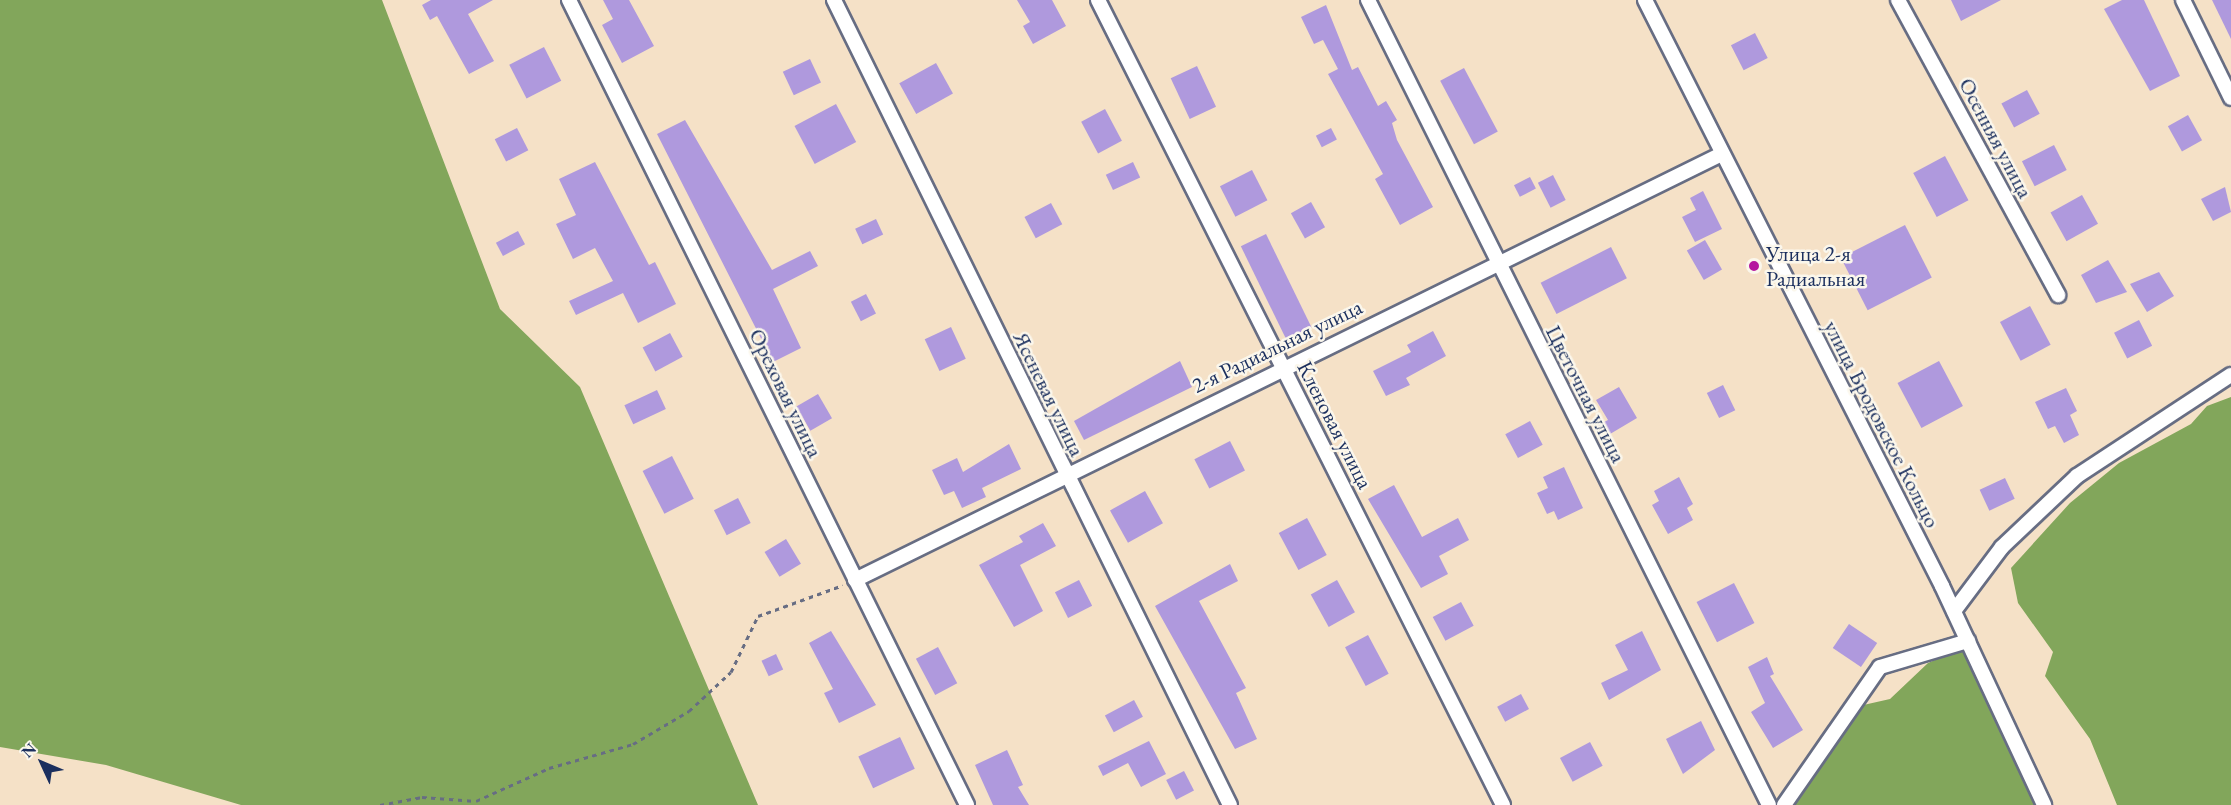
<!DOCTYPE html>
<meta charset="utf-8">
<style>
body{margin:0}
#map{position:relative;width:2231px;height:805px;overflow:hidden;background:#f5e1c7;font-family:"EB Garamond",serif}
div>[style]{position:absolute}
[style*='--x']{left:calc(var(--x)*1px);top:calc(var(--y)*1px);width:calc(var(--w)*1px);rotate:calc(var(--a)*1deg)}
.forest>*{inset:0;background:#82a65b}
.building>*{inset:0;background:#af99dd;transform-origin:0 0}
.path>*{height:3px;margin-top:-1.5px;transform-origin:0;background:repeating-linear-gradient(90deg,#676d83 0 4.5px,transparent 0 9px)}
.roads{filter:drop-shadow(2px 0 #676d83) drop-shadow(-2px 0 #676d83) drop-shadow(0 2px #676d83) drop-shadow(0 -2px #676d83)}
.street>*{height:14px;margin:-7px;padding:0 7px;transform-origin:7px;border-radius:7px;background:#fff}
.dots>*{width:16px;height:16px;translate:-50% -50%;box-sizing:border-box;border:3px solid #fbf7ec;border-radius:50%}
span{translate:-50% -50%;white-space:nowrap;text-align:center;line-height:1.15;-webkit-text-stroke:5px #fbf7ec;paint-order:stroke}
.street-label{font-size:22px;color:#1b2f5e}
.poi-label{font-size:22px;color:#1b2f5e}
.left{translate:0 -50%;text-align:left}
.north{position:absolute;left:12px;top:733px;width:60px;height:60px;-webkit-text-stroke:4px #fbf7ec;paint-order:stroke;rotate:314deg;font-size:16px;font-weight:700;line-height:24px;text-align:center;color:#1b2f5e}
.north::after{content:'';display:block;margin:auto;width:21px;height:27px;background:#1b2f5e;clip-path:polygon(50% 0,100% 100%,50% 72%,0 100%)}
</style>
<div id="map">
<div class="forest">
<i style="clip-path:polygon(0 0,382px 0,500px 309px,580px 387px,758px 805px,241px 805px,106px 765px,0 747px)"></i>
<i style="clip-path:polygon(2231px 397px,2231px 805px,2117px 805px,2090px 739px,2045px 676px,2053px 652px,2018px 603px,2011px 568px,2070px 503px,2119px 463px,2191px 424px,2207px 406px)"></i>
<i style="clip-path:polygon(1963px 648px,2037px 805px,1791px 805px,1859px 706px,1890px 699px,1928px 663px)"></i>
</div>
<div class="building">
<i style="clip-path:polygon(431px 0,493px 0,468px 14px,494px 61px,469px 74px,437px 16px,430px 20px,422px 5px)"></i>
<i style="clip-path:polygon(603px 0,629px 0,654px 46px,622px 63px,602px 25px,613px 19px)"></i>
<i style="clip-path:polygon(1017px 0,1052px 0,1066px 26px,1033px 44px,1023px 26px,1030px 22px)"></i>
<i style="clip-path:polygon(1951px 0,2001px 0,1961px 21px)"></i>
<i style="clip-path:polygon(2122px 0,2144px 0,2180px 76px,2150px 91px,2104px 9px)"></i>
<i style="clip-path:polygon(2212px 0,2231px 0,2231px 39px)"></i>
<i style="clip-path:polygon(1326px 5px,1352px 70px,1358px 67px,1378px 106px,1386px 101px,1397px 120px,1392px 123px,1397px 140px,1433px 207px,1400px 225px,1375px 179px,1383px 174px,1328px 74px,1338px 69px,1323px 40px,1314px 44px,1301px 17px)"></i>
<i style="left:1755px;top:33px;width:28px;height:27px;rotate:63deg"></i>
<i style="left:544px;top:47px;width:38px;height:39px;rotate:63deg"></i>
<i style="left:810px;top:59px;width:26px;height:30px;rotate:65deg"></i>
<i style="left:936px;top:63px;width:35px;height:42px;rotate:61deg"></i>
<i style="left:1197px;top:66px;width:45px;height:29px;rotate:65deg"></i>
<i style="left:1464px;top:68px;width:72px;height:27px;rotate:62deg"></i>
<i style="left:2027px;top:90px;width:27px;height:29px;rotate:62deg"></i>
<i style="left:836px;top:104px;width:43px;height:47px;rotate:62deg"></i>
<i style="left:1105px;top:109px;width:36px;height:27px;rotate:62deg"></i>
<i style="left:2188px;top:115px;width:29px;height:23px;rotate:61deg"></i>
<i style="clip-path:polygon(685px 120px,772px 270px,810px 251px,818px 266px,773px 289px,801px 348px,773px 362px,657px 134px)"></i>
<i style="left:517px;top:128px;width:25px;height:25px;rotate:63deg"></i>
<i style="left:1331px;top:128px;width:13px;height:17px;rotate:63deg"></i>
<i style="left:2054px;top:145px;width:28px;height:36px;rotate:63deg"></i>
<i style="left:1945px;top:156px;width:50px;height:36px;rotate:62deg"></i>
<i style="clip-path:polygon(595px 162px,649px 265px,655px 262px,676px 304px,638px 323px,623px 293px,576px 315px,569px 301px,613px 281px,595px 248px,573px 259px,556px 224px,576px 215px,559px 179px)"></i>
<i style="left:1133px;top:162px;width:17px;height:30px;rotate:65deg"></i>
<i style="left:1252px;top:170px;width:34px;height:36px;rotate:63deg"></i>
<i style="left:1553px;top:175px;width:28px;height:17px;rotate:63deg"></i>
<i style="left:1530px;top:177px;width:13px;height:18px;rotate:63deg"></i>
<i style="clip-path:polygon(2225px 187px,2231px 212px,2213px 221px,2201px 199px)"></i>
<i style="clip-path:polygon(1703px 191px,1722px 229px,1695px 242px,1682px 217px,1696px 210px,1690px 198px)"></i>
<i style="left:2082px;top:195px;width:33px;height:36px;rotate:61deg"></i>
<i style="left:1311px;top:202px;width:29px;height:23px;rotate:61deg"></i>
<i style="left:1051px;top:203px;width:24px;height:30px;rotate:62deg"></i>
<i style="left:876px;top:219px;width:17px;height:23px;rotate:65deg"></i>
<i style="left:1905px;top:225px;width:59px;height:72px;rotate:63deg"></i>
<i style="left:518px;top:231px;width:15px;height:25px;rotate:62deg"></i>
<i style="left:1266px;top:234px;width:104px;height:28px;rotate:64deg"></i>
<i style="left:1705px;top:240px;width:34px;height:21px;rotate:60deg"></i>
<i style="left:1611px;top:247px;width:35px;height:79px;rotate:63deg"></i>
<i style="clip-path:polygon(2108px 260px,2127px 292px,2096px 303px,2081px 275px)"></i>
<i style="clip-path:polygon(2159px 272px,2174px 296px,2147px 312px,2130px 284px)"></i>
<i style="left:866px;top:294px;width:22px;height:17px;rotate:63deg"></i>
<i style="left:2030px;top:306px;width:44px;height:34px;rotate:62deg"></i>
<i style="left:2139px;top:320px;width:29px;height:28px;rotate:63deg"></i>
<i style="left:951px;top:327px;width:35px;height:29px;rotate:65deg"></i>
<i style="clip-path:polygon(1433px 331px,1446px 356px,1406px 378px,1410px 385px,1386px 396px,1373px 371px,1411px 352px,1407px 345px)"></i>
<i style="left:670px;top:333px;width:27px;height:31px;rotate:62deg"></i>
<i style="clip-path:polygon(1180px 361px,1192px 387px,1084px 440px,1074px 421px)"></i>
<i style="left:1939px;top:361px;width:51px;height:47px;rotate:62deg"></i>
<i style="left:1723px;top:385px;width:28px;height:18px;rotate:64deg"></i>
<i style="clip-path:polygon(1619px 387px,1637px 418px,1605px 437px,1598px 425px,1608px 420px,1596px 400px)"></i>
<i style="clip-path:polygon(2066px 388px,2077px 411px,2070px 415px,2079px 435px,2064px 443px,2055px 426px,2048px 429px,2035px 402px)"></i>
<i style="left:657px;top:390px;width:21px;height:36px;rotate:65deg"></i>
<i style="left:818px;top:394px;width:28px;height:25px;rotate:60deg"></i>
<i style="left:1530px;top:421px;width:27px;height:28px;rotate:62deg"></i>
<i style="left:1230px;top:441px;width:33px;height:40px;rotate:63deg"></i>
<i style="clip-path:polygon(1009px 444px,1021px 469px,982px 488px,986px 497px,962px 508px,954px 491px,944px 495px,932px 470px,957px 458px,963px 472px)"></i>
<i style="left:672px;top:456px;width:48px;height:33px;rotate:63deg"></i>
<i style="clip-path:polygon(1564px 467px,1583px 508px,1558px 520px,1554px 511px,1547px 514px,1537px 493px,1548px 488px,1543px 477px)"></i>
<i style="clip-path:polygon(1679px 477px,1693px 504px,1687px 508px,1693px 520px,1668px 534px,1652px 505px,1659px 501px,1654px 491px)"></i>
<i style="left:2005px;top:478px;width:23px;height:28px;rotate:65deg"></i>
<i style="clip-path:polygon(1394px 485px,1422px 537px,1458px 518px,1469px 540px,1439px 556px,1448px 574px,1421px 588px,1368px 499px)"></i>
<i style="left:1145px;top:491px;width:37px;height:40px;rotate:61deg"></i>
<i style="left:738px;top:498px;width:28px;height:27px;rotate:63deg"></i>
<i style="left:1307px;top:518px;width:42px;height:32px;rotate:62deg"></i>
<i style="clip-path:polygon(1043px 523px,1056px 546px,1020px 565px,1043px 611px,1014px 627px,979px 565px,1023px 542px,1019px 536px)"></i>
<i style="left:786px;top:539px;width:29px;height:25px;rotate:59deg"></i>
<i style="clip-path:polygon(1230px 564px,1238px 581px,1199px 601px,1246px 688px,1236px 693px,1257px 739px,1235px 749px,1155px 606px)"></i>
<i style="left:1079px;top:580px;width:29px;height:27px;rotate:63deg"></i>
<i style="left:1337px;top:580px;width:37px;height:30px;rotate:61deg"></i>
<i style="left:1734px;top:583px;width:45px;height:42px;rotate:63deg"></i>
<i style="left:1461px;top:602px;width:27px;height:32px;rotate:62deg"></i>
<i style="left:1849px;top:624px;width:34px;height:29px;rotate:34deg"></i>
<i style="clip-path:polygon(831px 631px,876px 705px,839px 723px,824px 693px,833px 689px,809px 643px)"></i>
<i style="clip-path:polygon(1642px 631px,1661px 670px,1609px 700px,1601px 683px,1628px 670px,1615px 645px)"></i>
<i style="left:1368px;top:635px;width:44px;height:26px;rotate:62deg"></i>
<i style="left:938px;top:647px;width:41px;height:25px;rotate:62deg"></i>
<i style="left:776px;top:654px;width:17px;height:16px;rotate:65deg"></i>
<i style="clip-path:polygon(1767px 657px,1774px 674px,1770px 676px,1803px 730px,1773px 748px,1751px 712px,1765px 703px,1748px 667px)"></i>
<i style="left:1521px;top:694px;width:17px;height:27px;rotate:62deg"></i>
<i style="left:1134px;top:700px;width:19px;height:33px;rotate:62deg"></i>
<i style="clip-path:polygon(1701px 721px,1715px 750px,1683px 774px,1666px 739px)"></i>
<i style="left:900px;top:737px;width:35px;height:46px;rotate:65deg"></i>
<i style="clip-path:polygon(1149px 741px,1166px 774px,1141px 787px,1128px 763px,1103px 776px,1098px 766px)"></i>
<i style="left:1590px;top:742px;width:27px;height:34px;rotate:62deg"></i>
<i style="clip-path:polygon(1007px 750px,1023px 785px,1018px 787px,1029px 805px,993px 805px,975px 765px)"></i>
<i style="left:1184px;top:771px;width:22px;height:20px;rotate:63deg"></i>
</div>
<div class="path">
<i style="--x:380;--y:805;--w:43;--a:-10.8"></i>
<i style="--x:422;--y:797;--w:54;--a:4.2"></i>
<i style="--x:476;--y:801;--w:80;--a:-24.3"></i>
<i style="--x:549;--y:768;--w:87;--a:-15.9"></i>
<i style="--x:633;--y:744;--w:65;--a:-30.5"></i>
<i style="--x:689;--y:711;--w:57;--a:-42.9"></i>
<i style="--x:731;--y:672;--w:62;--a:-64.3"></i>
<i style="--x:758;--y:616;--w:90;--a:-20"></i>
</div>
<div class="roads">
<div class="street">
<i style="--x:569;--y:0;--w:898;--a:63.69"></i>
<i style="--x:834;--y:0;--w:897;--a:63.81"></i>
<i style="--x:1098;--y:0;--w:901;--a:63.29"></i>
<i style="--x:1368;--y:0;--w:899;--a:63.52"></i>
<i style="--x:1645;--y:0;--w:657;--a:63.12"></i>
<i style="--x:1942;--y:586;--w:242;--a:65"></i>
<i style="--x:1898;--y:0;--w:336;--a:61.5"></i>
<i style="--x:2183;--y:0;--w:109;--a:63.9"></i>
<i style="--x:855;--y:580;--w:964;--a:-26.17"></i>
<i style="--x:1954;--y:611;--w:80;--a:-53.1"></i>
<i style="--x:2002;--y:547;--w:103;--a:-43.4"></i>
<i style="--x:2077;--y:476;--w:184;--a:-33.3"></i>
<i style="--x:1784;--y:805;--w:168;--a:-55.2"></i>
<i style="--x:1880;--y:667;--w:92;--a:-16.5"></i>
</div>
</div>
<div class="dots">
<i style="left:1754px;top:266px;background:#b5179e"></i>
</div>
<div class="street-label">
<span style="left:1996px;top:138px;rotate:62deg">Осенняя улица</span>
<span style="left:1277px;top:346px;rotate:-26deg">2-я Радиальная улица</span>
<span style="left:786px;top:393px;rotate:64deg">Ореховая улица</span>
<span style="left:1049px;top:394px;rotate:64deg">Ясеневая улица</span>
<span style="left:1586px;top:394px;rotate:63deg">Цветочная улица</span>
<span style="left:1882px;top:424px;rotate:63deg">улица Бродовское Кольцо</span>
<span style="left:1335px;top:425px;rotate:63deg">Кленовая улица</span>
</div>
<div class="poi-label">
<span class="left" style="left:1766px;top:266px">Улица 2-я<br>Радиальная</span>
</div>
<div class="north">N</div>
</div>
